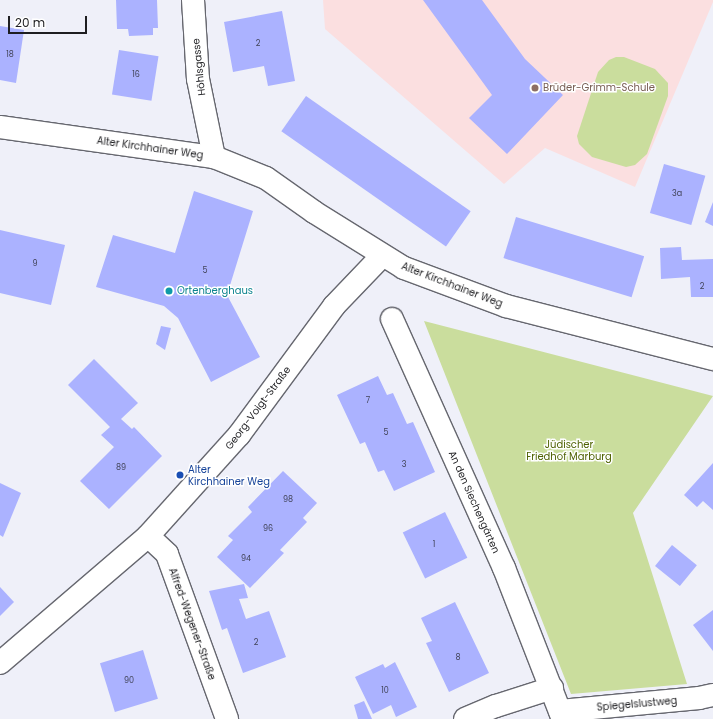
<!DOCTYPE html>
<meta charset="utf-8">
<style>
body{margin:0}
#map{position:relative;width:713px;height:719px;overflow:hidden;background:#eff0f9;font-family:Poppins,sans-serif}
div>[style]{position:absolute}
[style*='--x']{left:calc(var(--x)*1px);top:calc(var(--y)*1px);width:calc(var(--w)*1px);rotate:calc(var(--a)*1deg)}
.education>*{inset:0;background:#fbdfe0}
.green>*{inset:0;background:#cadd9d}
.building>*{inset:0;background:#abb2ff;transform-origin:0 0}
.roads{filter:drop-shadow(1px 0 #66676f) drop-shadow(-1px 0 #66676f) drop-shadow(0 1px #66676f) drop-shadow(0 -1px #66676f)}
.street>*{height:22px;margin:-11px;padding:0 11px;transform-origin:11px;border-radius:11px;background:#fff}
.dots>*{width:11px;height:11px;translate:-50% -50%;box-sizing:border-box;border:2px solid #fff;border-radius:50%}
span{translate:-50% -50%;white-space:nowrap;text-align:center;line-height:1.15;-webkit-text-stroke:3px #fff;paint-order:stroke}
.number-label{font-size:8px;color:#414358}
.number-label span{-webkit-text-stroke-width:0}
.street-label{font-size:10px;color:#1e1e21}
.education-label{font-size:10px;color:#785e54}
.left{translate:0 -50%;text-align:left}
.culture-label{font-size:10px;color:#0d838f}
.park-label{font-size:10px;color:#4e6100}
.transit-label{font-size:10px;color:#164399}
.scale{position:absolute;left:8px;top:16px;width:79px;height:18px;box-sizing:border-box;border:2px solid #1e1e21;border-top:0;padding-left:5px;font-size:12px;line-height:14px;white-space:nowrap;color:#1e1e21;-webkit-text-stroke:3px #fff;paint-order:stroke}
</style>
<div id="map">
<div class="education">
<i style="clip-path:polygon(323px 0,713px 0,713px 2px,635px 187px,545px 148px,504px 184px,325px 29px)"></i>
</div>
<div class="green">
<i style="clip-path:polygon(616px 57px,624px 57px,655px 69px,668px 83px,668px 96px,647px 154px,635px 165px,626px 167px,592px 157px,579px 144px,577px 136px,598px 72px,609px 60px)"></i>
<i style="clip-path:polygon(424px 321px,713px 396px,633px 513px,687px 684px,571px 694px)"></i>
</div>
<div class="building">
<i style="clip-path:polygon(116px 0,157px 0,158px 28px,153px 28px,153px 35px,129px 36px,128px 29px,117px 29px)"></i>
<i style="clip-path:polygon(423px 0,482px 0,525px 59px,563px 95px,507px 154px,469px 118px,492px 95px)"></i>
<i style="clip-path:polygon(282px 11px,295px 81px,268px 86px,264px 66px,233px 72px,224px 22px)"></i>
<i style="clip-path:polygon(0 26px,24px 30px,16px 83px,0 80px)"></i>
<i style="left:119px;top:50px;width:40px;height:45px;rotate:9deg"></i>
<i style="left:306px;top:96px;width:201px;height:43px;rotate:35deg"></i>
<i style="left:664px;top:164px;width:43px;height:51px;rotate:16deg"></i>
<i style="clip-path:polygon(194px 191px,253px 211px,227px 295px,260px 357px,211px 382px,178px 318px,164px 306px,96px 287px,113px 235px,175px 253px)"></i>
<i style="clip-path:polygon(713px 202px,713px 226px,705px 222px)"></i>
<i style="left:516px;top:217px;width:134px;height:43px;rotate:17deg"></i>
<i style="clip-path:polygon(0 230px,65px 245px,51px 305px,0 293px)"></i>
<i style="clip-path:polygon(681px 247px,682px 260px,713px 259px,713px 297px,691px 297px,690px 277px,661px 279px,660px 248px)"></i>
<i style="clip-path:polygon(161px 326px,171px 328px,165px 350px,156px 344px)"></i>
<i style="clip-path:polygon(94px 359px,138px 403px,121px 419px,132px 429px,134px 427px,162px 456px,109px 509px,80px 481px,114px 447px,101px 435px,110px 427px,68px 385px)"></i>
<i style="clip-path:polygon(378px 376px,387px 395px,393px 393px,407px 424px,413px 422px,435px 472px,394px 491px,384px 470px,378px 472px,365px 442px,360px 444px,337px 395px)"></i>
<i style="clip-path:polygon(713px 463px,713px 510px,703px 501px,697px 507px,684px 495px)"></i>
<i style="clip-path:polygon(283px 471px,317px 503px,303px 518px,307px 522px,280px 550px,284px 553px,250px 588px,217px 557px,233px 540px,228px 536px,252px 512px,248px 507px)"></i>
<i style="clip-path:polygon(0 483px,21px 493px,3px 537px,0 535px)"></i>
<i style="left:445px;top:512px;width:51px;height:47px;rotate:64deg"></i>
<i style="left:672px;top:545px;width:32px;height:27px;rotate:39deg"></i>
<i style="clip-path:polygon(244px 584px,248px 598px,239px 599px,246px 619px,269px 611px,286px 657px,243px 673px,227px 628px,222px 630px,209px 591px)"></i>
<i style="clip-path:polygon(0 587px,14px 602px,0 616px)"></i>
<i style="clip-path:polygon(455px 602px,489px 673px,449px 692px,426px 643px,432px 641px,421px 618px)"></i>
<i style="clip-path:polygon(713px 610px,713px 651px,693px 625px)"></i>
<i style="left:143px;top:650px;width:51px;height:45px;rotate:73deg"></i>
<i style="clip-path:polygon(395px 662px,417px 707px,396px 717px,391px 705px,373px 714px,355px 677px,383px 664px,385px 668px)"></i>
<i style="clip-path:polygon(364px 701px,372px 719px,358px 719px,354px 705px)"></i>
</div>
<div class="roads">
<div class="street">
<i style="--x:193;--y:0;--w:79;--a:86.4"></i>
<i style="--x:198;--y:79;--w:80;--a:78.4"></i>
<i style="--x:0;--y:127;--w:216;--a:8"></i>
<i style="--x:214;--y:157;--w:56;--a:22"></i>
<i style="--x:266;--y:178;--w:59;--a:35.3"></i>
<i style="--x:314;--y:212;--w:106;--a:31.9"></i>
<i style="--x:404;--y:268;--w:109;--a:20.4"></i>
<i style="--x:506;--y:306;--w:214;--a:14.4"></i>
<i style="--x:392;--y:319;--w:273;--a:65.8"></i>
<i style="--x:504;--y:568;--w:162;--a:68.7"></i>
<i style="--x:148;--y:536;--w:26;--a:43"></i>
<i style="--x:167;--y:554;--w:176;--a:70"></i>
<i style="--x:0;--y:663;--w:195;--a:-40.6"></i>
<i style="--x:148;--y:536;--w:136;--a:-48"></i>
<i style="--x:239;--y:435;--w:160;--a:-53.6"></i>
<i style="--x:334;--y:306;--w:69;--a:-46.2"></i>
<i style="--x:560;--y:711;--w:140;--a:-5.3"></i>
<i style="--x:699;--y:698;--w:14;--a:-12"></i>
<i style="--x:465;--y:719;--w:34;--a:-23"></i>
<i style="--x:496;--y:706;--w:59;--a:-17.8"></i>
</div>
</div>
<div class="dots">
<i style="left:535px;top:88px;background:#8d6e63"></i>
<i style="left:169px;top:291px;background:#0f9aa8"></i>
<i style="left:180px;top:475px;background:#1a4fb4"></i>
</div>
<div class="number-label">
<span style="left:258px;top:44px">2</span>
<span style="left:10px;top:55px">18</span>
<span style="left:136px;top:75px">16</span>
<span style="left:677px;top:194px">3a</span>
<span style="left:35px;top:264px">9</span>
<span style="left:205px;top:271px">5</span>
<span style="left:702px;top:287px">2</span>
<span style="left:368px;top:401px">7</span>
<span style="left:386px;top:433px">5</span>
<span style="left:404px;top:465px">3</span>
<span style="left:121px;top:468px">89</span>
<span style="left:288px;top:500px">98</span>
<span style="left:268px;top:529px">96</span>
<span style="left:434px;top:545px">1</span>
<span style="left:246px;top:559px">94</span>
<span style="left:256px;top:643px">2</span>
<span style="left:458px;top:658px">8</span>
<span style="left:129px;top:681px">90</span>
<span style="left:385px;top:691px">10</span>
</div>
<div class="street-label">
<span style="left:199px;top:67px;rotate:-96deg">Höhlsgasse</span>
<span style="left:150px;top:148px;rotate:8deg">Alter Kirchhainer Weg</span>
<span style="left:452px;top:285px;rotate:21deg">Alter Kirchhainer Weg</span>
<span style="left:258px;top:408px;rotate:-53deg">Georg-Voigt-Straße</span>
<span style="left:474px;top:502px;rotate:66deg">An den Siechengärten</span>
<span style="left:192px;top:624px;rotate:70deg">Alfred-Wegener-Straße</span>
<span style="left:637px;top:704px;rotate:-5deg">Spiegelslustweg</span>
</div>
<div class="education-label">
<span class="left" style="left:543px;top:88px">Brüder-Grimm-Schule</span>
</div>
<div class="culture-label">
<span class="left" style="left:177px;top:291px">Ortenberghaus</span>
</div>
<div class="park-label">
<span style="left:569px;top:450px">Jüdischer<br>Friedhof Marburg</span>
</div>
<div class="transit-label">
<span class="left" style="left:188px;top:475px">Alter<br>Kirchhainer Weg</span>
</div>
<div class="scale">20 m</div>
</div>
